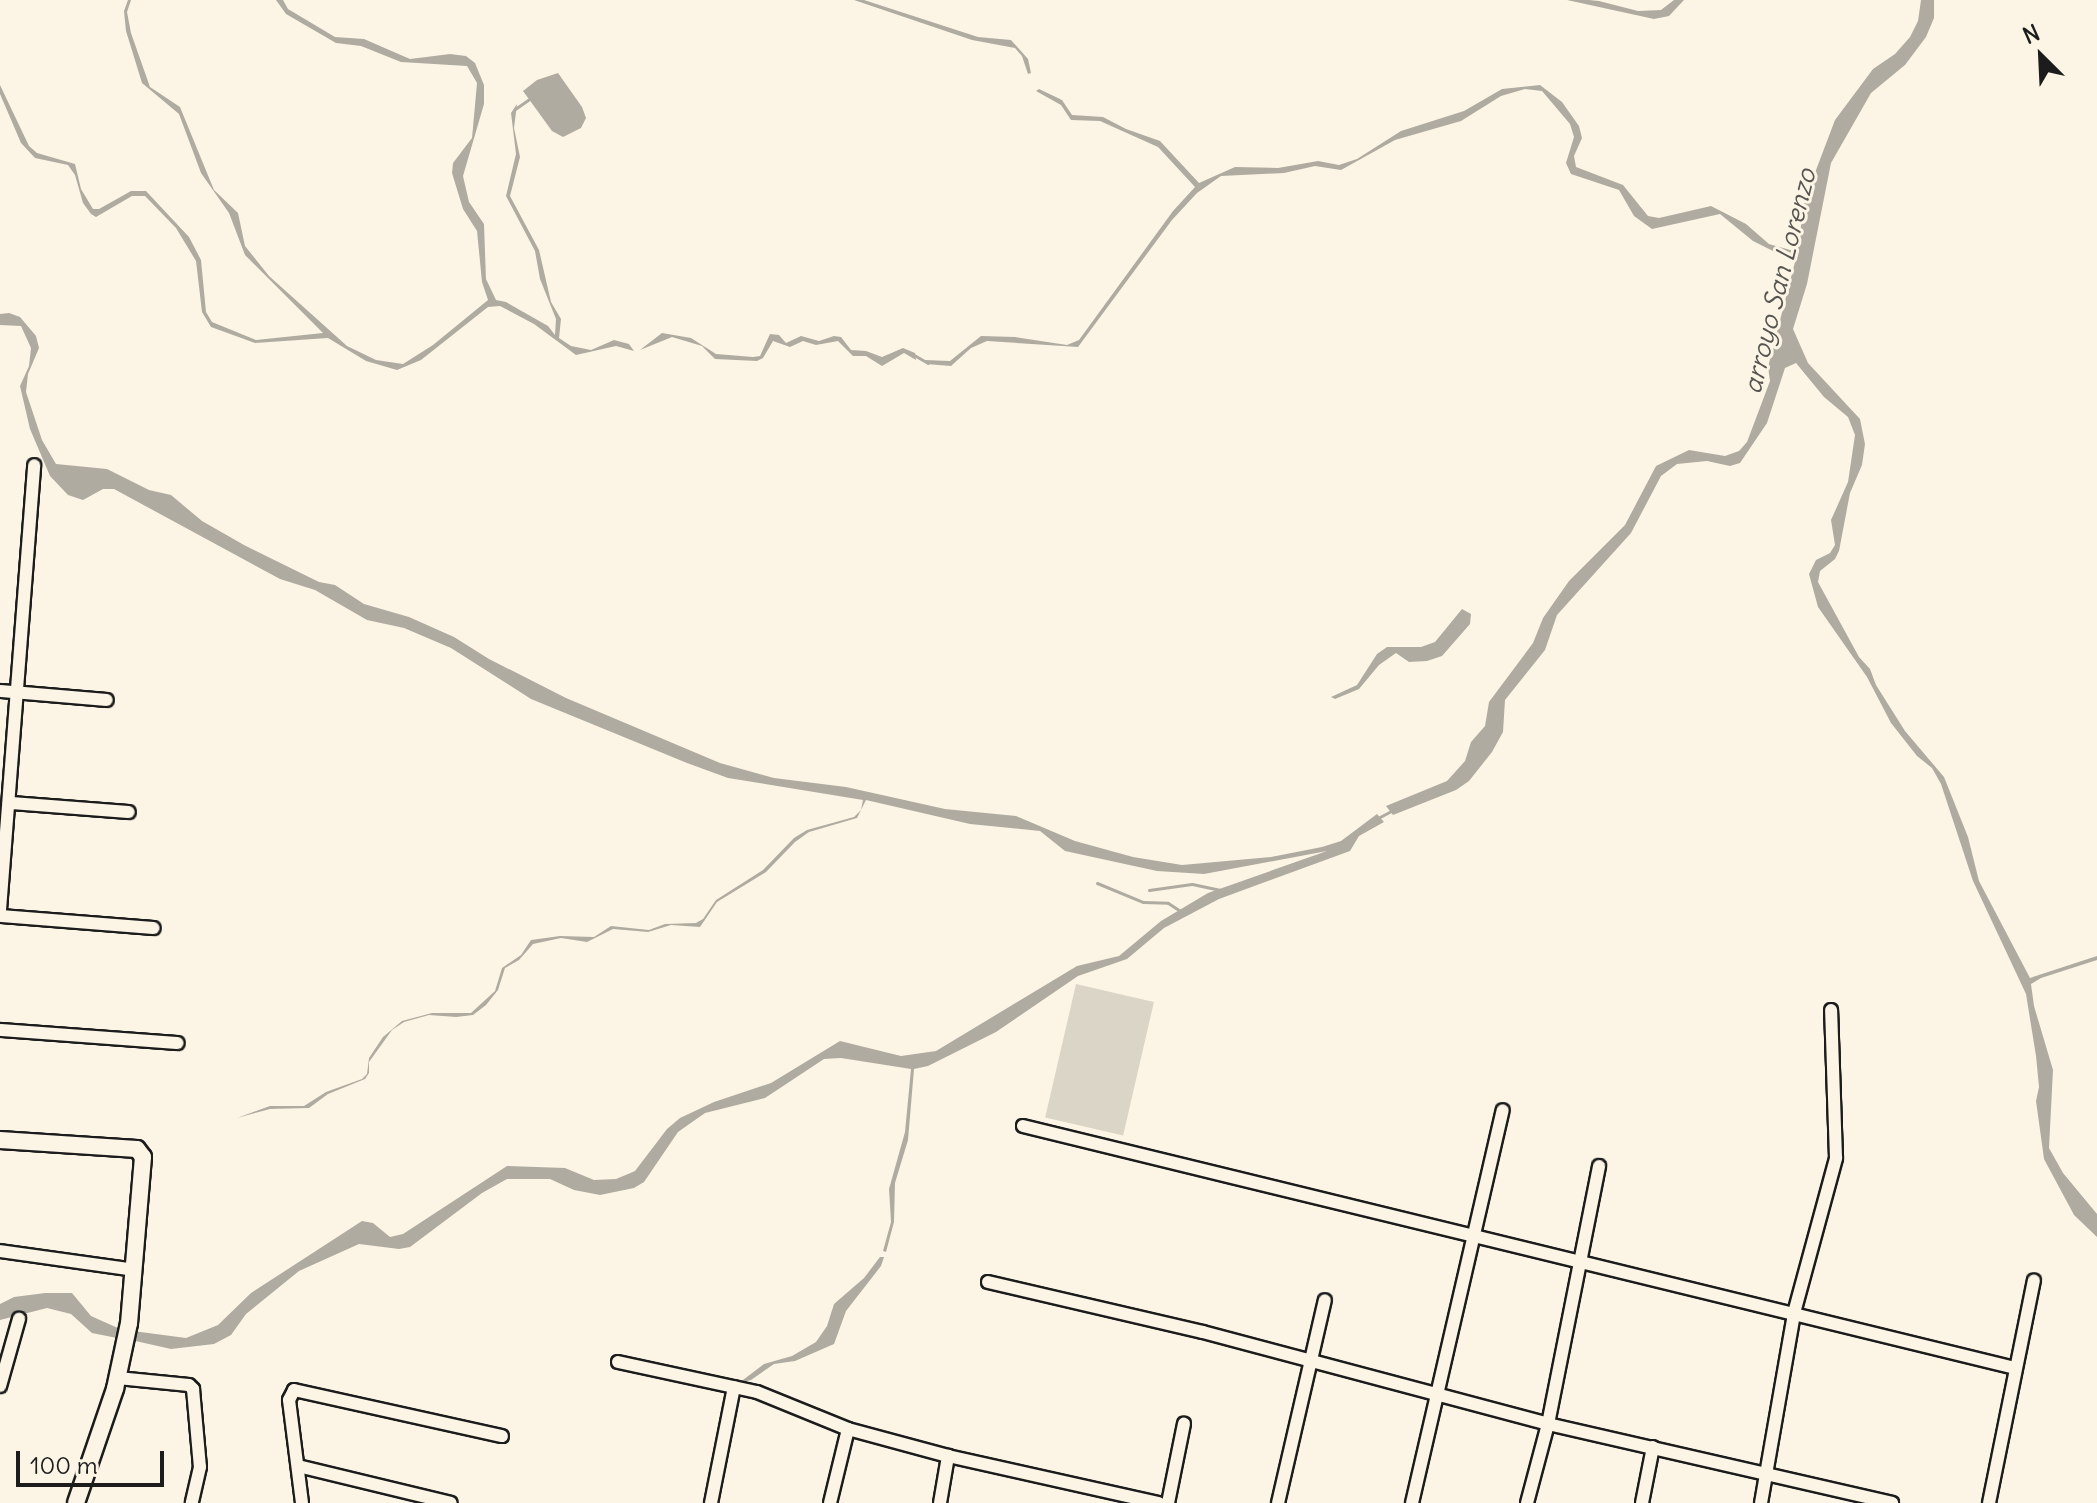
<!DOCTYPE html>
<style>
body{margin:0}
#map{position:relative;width:2097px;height:1503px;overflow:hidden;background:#fcf5e5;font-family:Delius,sans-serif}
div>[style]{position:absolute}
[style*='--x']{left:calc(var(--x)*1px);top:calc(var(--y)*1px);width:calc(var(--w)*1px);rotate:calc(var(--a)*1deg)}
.green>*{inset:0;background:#dbd5c8;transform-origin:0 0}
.water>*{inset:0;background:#b0aba1}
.stream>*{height:3px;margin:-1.5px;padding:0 1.5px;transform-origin:1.5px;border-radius:1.5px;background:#b0aba1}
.roads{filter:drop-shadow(2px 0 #1c1c1c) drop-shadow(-2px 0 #1c1c1c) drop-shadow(0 2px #1c1c1c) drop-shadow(0 -2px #1c1c1c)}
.street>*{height:12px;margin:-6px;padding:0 6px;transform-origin:6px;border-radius:6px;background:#fcf5e5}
.secondary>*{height:16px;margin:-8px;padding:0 8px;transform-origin:8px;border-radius:8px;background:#fcf5e5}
span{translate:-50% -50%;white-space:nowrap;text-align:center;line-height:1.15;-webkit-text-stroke:6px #fcf5e5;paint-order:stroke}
.water-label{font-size:26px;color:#575551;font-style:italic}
.north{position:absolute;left:2001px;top:16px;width:80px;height:80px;-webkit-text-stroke:6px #fcf5e5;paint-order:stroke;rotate:336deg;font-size:22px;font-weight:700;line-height:32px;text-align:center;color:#1c1c1c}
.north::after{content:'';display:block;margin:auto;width:28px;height:36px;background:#1c1c1c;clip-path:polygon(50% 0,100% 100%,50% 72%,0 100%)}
.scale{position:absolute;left:16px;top:1451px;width:148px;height:36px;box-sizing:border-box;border:4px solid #1c1c1c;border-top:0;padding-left:10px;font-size:24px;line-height:28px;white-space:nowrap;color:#1c1c1c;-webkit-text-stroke:6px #fcf5e5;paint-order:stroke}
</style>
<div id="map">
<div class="green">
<i style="left:1076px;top:984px;width:80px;height:137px;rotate:13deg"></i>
</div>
<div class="water">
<i style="clip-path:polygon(128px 0,131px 0,127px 12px,131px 33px,150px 87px,180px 107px,214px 190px,238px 213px,245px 246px,269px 276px,347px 346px,376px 360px,403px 364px,433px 345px,488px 300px,482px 282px,477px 231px,463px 209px,452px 173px,453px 163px,472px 138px,477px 83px,467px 66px,401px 62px,361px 46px,336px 43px,286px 14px,276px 0,283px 0,288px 9px,335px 37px,364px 39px,410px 59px,450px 54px,466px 56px,475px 63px,484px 85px,484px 104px,463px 176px,469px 202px,484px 224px,486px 279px,496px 300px,506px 302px,548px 326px,555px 335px,556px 319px,540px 279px,535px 251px,506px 196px,516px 154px,511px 113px,517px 104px,514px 128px,520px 157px,510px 196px,539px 250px,551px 302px,561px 319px,559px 338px,571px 346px,591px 350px,614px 340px,629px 344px,634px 351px,616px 346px,576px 355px,534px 324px,500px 306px,488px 307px,421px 360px,397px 370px,366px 361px,328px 338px,255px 343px,211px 327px,202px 312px,196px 261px,176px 228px,145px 196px,132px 196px,96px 217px,91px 214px,83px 203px,75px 175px,68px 165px,35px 158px,21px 143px,0 94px,0 85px,29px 146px,37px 153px,75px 164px,81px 189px,93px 209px,99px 209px,131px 191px,146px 191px,189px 237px,201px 260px,206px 312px,212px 322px,256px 340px,323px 333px,245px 255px,229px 213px,201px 173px,179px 114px,142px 83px,126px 31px,124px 11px)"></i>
<i style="clip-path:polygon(854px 0,864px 0,978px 37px,1011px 40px,1028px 59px,1031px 73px,1028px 74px,1022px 56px,1015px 48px,972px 40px)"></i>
<i style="clip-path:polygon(1567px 0,1589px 0,1599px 1px,1638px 11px,1661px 10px,1674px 0,1684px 0,1669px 16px,1654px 19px)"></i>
<i style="clip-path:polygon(1921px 0,1934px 0,1934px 18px,1926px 37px,1905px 65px,1871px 93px,1831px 163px,1807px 284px,1793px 329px,1808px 363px,1860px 419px,1865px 444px,1862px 465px,1850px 493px,1839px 551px,1835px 559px,1820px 571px,1818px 582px,1859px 657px,1870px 669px,1876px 685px,1905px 731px,1944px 777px,1968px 837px,1979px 881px,2030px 978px,2097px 956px,2097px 960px,2041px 978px,2031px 984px,2034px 1006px,2053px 1070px,2049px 1148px,2063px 1173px,2097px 1214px,2097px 1237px,2074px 1215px,2044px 1159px,2036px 1101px,2039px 1087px,2036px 1056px,2026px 994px,1973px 881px,1941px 784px,1932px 768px,1917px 756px,1891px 723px,1867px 677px,1818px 607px,1809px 574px,1816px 560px,1830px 553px,1835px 545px,1831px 520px,1848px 482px,1855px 435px,1848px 417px,1824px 397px,1796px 363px,1785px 368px,1767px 423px,1740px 463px,1730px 466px,1707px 461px,1677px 464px,1661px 476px,1631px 533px,1557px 615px,1545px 650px,1505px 700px,1503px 732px,1492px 752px,1469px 781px,1456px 790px,1393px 815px,1386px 806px,1447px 781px,1465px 761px,1471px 742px,1485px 726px,1489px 702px,1533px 643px,1543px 618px,1569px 581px,1625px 525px,1656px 466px,1689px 450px,1725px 456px,1739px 451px,1747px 442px,1770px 381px,1768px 367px,1795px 262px,1753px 241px,1720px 214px,1652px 229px,1634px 216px,1619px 190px,1571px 174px,1566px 163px,1574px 137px,1570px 124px,1542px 91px,1525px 89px,1501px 96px,1461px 121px,1395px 140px,1341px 170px,1315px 166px,1284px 173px,1221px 176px,1197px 193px,1172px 220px,1078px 347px,987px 341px,971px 348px,951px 366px,926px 364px,925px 360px,950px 361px,981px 336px,1015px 337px,1067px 345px,1079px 340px,1173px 211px,1195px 187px,1158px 147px,1100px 121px,1071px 120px,1061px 105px,1036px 91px,1039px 89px,1062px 100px,1072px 115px,1103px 117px,1126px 129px,1160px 141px,1199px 183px,1235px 167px,1278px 168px,1318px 161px,1339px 165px,1357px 159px,1401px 131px,1464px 111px,1502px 89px,1540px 85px,1562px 102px,1579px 126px,1582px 138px,1574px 156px,1576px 167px,1623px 185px,1648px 216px,1659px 218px,1711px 206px,1746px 224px,1769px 244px,1797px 252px,1805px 199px,1835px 120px,1873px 69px,1895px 54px,1910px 37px,1918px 21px)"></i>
<i style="clip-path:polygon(558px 73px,582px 107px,586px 118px,581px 128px,563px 137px,552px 131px,523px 91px,537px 80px)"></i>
<i style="clip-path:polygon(9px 313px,20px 317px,36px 336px,39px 348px,28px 374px,26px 392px,42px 440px,56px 464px,107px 469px,149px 490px,171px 495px,202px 521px,244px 545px,319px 582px,335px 585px,364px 604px,409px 617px,454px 637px,489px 659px,566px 698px,720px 763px,774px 778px,846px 787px,945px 809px,1016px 816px,1075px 841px,1133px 857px,1182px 865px,1271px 857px,1322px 847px,1341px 841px,1377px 814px,1384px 822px,1359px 836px,1350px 851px,1219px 899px,1164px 928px,1127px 959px,1078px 976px,996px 1032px,928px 1066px,914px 1069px,908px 1140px,895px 1183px,894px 1222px,886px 1252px,883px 1251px,891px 1222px,889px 1189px,905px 1132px,911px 1069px,841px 1058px,824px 1059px,765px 1098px,705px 1113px,678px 1132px,644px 1182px,634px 1188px,600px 1195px,574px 1190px,550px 1179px,507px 1179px,482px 1193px,410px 1247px,399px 1249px,359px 1244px,299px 1271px,246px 1314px,231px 1335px,214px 1344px,171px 1349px,131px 1340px,133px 1331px,186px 1338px,218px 1325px,251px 1293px,362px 1221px,373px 1223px,390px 1237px,403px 1234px,507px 1166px,565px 1168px,594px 1180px,616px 1179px,628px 1174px,635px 1171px,667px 1129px,680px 1118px,714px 1102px,771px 1083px,840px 1041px,901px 1056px,936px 1051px,1077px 966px,1119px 956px,1161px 921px,1208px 893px,1327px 851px,1204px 874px,1157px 871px,1065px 851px,1040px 831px,970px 824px,866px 800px,857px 818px,809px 832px,795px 842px,766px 872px,717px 902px,700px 927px,671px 925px,648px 932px,613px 929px,587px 942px,561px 938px,533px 944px,519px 960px,505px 968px,498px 990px,486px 1005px,473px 1015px,456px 1017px,429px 1015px,404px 1022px,392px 1030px,369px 1062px,369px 1073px,365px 1079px,328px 1094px,309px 1108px,270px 1109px,237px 1118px,270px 1106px,304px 1106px,326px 1092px,362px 1079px,367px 1074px,369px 1058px,383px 1037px,402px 1021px,432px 1013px,471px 1013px,495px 991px,502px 968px,521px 955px,531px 940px,560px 936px,594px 937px,611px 926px,649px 930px,665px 924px,696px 923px,703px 919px,716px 900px,763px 870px,794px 838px,807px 830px,854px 817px,861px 810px,863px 800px,728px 778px,687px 763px,531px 699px,451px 648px,404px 628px,367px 620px,315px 590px,280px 579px,114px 489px,103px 489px,83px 500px,68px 495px,50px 476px,30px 429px,20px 386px,29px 366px,31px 348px,21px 326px,0 325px,0 314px)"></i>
<i style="clip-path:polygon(662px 333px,691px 338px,716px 354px,753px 357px,760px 356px,770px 334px,779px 335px,786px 343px,801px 336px,819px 341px,834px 336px,841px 337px,851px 350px,866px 351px,882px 357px,903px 348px,915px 353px,916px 360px,904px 353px,882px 366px,866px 356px,853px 356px,838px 341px,816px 345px,803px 341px,790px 347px,773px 341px,763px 358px,757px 361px,715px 359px,702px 346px,672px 337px,640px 350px)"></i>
<i style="clip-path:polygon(1462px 609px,1471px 614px,1470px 624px,1442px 656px,1427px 661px,1409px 662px,1396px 653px,1379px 665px,1359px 689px,1335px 699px,1331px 697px,1357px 685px,1377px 654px,1387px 647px,1421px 647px,1435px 642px)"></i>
<i style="clip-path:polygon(880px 1257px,884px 1257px,881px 1266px,846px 1311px,834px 1344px,795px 1361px,774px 1364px,751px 1380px,739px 1383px,764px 1364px,792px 1356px,816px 1342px,827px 1326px,834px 1304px,864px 1278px)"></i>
<i style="clip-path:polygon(45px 1293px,72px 1293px,91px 1316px,120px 1329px,117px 1338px,92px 1333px,71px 1314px,47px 1308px,0 1320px,0 1304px,14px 1297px)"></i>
</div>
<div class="stream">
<i style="--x:515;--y:109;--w:21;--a:-35"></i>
<i style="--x:914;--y:355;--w:16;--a:30"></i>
<i style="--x:1378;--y:818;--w:17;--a:-28"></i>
<i style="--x:1097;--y:883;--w:50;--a:22.4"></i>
<i style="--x:1143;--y:902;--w:25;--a:2"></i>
<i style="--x:1168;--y:903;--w:17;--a:33"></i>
<i style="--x:1149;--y:890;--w:43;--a:-7.9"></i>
<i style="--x:1192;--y:884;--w:29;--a:12"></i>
</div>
<div class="roads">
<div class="street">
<i style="--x:0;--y:691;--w:107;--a:4.8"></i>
<i style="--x:11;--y:803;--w:118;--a:4.4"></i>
<i style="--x:0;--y:910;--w:446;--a:-85.6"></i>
<i style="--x:0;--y:916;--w:154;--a:4.5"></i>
<i style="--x:0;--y:1030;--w:178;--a:4.2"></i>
<i style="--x:1023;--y:1126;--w:1021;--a:13.71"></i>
<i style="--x:0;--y:1251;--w:136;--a:8"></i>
<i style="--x:988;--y:1282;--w:221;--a:13.1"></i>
<i style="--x:1203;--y:1332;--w:357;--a:14.9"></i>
<i style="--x:1548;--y:1424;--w:353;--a:12.9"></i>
<i style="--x:618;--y:1362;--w:142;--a:12.2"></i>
<i style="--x:757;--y:1392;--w:98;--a:22.1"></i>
<i style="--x:848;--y:1429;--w:104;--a:15.1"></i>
<i style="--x:948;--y:1456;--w:216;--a:12.6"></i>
<i style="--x:118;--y:1378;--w:71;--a:5.6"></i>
<i style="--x:189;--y:1385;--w:6;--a:45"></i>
<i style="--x:193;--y:1389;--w:78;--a:84.9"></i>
<i style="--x:200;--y:1467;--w:37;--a:103"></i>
<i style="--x:0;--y:1386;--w:70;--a:-74.2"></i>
<i style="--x:298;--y:1466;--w:157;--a:13.6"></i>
<i style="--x:302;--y:1503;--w:104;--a:-97.2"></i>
<i style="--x:289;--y:1400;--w:11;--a:-63"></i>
<i style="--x:294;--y:1390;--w:213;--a:12.5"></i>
<i style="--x:711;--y:1503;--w:118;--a:-78.8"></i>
<i style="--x:830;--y:1503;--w:76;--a:-76.3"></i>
<i style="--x:940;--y:1503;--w:48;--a:-80.3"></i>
<i style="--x:1168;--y:1503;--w:81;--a:-78.6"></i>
<i style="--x:1278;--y:1503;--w:208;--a:-77"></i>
<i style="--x:1412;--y:1503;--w:403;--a:-77"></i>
<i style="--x:1527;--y:1503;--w:82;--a:-75.1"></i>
<i style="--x:1548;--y:1424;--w:263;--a:-78.8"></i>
<i style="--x:1642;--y:1503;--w:57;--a:-78.9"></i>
<i style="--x:1761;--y:1503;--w:193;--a:-80.1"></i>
<i style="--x:1794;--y:1313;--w:161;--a:-74.8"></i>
<i style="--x:1836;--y:1158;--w:148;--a:-91.9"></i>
<i style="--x:1989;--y:1503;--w:227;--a:-78.6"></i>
</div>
<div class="secondary">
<i style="--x:0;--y:1140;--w:137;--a:3.8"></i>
<i style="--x:137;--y:1149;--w:10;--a:53"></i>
<i style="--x:143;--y:1157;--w:167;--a:94.8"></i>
<i style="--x:129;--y:1323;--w:67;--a:102"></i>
<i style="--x:115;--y:1389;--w:120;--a:108.9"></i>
</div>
</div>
<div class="water-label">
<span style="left:1779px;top:281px;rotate:-76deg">arroyo San Lorenzo</span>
</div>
<div class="north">N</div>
<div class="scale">100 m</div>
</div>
